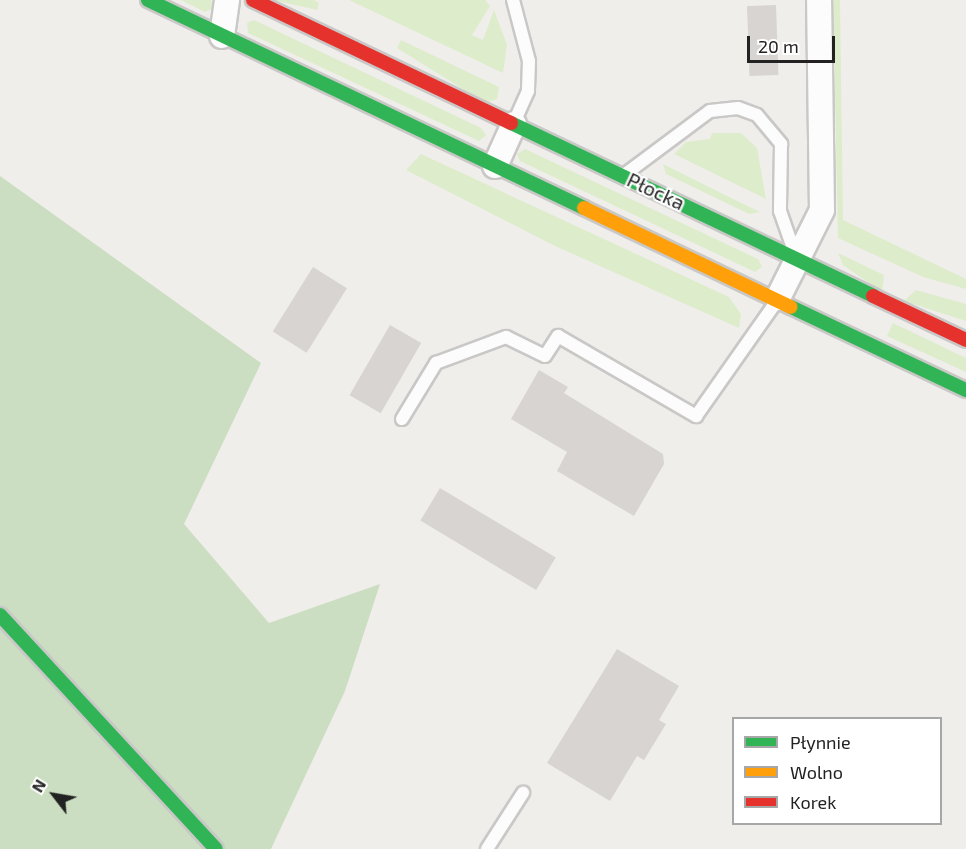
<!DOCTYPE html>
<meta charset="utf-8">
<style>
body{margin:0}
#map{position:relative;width:966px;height:849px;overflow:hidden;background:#f0eeeb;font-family:"Exo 2",sans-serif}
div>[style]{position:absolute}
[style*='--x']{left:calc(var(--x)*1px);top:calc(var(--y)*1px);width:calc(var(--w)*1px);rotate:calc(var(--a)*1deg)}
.grass>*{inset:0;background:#ddeccb}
.forest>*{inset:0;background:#cbdec1}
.building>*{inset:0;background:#d7d4d2;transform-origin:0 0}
.roads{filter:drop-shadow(2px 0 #c9c8c7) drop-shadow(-2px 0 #c9c8c7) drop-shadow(0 2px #c9c8c7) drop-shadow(0 -2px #c9c8c7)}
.lane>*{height:12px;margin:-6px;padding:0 6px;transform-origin:6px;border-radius:6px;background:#fdfcfc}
.street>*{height:24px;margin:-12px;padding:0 12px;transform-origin:12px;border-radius:12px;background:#fdfcfc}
.fast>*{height:14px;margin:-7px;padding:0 7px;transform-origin:7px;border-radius:7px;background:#30b455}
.slow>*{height:14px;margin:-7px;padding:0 7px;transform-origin:7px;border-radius:7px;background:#ff9f0a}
.jam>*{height:14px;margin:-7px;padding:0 7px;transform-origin:7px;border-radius:7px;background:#e5322d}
span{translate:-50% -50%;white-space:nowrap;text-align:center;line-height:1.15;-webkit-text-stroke:4.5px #fff;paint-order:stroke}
.street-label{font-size:20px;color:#222}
.legend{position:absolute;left:732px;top:717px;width:210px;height:108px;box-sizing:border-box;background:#fff;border:2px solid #a7a7a7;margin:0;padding:8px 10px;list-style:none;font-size:18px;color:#222}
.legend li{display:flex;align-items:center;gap:12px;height:30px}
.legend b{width:30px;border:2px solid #a7a7a7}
.north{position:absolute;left:24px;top:765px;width:60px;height:60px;-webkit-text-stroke:4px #fff;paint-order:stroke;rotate:301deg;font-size:16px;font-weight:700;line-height:24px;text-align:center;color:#222}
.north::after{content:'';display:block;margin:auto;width:21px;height:27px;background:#222;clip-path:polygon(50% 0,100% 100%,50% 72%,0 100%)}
.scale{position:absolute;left:747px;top:36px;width:88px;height:27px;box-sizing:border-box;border:3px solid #222;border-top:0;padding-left:8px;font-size:18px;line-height:21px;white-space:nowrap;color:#222;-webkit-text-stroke:4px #fff;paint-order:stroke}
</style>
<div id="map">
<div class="grass">
<i style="clip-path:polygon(181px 0,211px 0,213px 8px,205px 12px)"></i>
<i style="clip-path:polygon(273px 0,314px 0,319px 3px,317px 10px)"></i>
<i style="clip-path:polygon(349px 0,485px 0,490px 6px,472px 35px,483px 40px,494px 10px,507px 45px,503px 73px)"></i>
<i style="clip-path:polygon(833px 0,840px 0,843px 220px,966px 279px,966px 289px,923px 277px,838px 238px)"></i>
<i style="clip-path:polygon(254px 20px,481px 128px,486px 135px,479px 141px,248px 33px,247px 23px)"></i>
<i style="clip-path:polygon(401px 40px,499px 87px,497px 99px,485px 103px,397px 48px)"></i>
<i style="clip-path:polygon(712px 133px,741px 133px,757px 148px,766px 199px,674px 154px,686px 142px,710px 139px)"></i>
<i style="clip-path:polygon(525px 149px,758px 259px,762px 267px,755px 272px,520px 161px,517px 154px)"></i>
<i style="clip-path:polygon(421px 154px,729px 297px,741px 314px,739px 328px,555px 246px,406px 170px)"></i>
<i style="clip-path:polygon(663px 164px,713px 189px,760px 212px,749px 214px,666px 174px)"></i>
<i style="clip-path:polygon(838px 253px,884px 275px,882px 292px,843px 265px)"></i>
<i style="clip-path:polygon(916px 290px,966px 304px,966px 321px,904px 301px)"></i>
<i style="clip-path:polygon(893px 323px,966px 358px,966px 372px,887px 336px)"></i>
</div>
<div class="forest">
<i style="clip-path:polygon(0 176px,261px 363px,184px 524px,269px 623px,380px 584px,345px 691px,271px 849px,0 849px)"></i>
</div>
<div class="building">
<i style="left:776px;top:5px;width:70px;height:29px;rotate:88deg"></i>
<i style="left:313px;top:267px;width:40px;height:76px;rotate:32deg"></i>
<i style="left:390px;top:325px;width:36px;height:81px;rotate:30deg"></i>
<i style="clip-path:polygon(539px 370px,568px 387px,564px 393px,663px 454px,664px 464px,634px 516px,557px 471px,567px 452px,511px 419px)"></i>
<i style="left:440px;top:488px;width:135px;height:38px;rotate:31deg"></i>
<i style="clip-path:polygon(617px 649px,679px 686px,659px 720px,666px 724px,644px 760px,637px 756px,610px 801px,547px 763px)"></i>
</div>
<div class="roads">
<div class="lane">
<i style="--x:513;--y:0;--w:63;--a:75.3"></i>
<i style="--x:529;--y:61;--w:30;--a:92"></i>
<i style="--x:528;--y:91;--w:35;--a:114"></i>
<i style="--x:624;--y:175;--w:107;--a:-36.7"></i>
<i style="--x:710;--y:111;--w:28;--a:-6"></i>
<i style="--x:738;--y:108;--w:20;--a:20"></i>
<i style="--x:757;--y:115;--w:38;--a:50"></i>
<i style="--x:781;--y:144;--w:67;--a:90.9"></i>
<i style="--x:780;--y:211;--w:42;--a:70.7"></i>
<i style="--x:402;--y:419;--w:66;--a:-58.7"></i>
<i style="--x:436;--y:363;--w:75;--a:-20.4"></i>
<i style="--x:506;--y:337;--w:43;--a:26"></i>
<i style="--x:545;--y:356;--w:24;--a:-57"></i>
<i style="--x:558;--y:336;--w:160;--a:30.1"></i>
<i style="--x:696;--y:416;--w:139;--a:-54.9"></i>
<i style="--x:487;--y:849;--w:67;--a:-57.3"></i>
</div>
<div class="street">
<i style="--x:222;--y:36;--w:36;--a:-82"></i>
<i style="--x:495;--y:166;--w:46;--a:-65.7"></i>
<i style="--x:778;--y:298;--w:98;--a:-63.4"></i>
<i style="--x:822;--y:210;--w:210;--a:-90.8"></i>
</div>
<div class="fast">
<i style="--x:148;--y:0;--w:483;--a:25.5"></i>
<i style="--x:511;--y:123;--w:401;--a:25.5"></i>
<i style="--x:791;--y:307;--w:194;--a:25.4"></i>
<i style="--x:0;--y:615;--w:318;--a:47.3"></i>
</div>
<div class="slow">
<i style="--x:584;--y:208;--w:229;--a:25.6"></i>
</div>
<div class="jam">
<i style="--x:253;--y:0;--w:286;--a:25.5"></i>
<i style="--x:873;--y:296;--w:103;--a:25.3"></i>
</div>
</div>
<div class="street-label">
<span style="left:656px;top:191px;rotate:25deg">Płocka</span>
</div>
<ul class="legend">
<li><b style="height:8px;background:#30b455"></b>Płynnie</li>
<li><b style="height:8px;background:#ff9f0a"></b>Wolno</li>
<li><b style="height:8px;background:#e5322d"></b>Korek</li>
</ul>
<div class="north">N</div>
<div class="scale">20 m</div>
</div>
